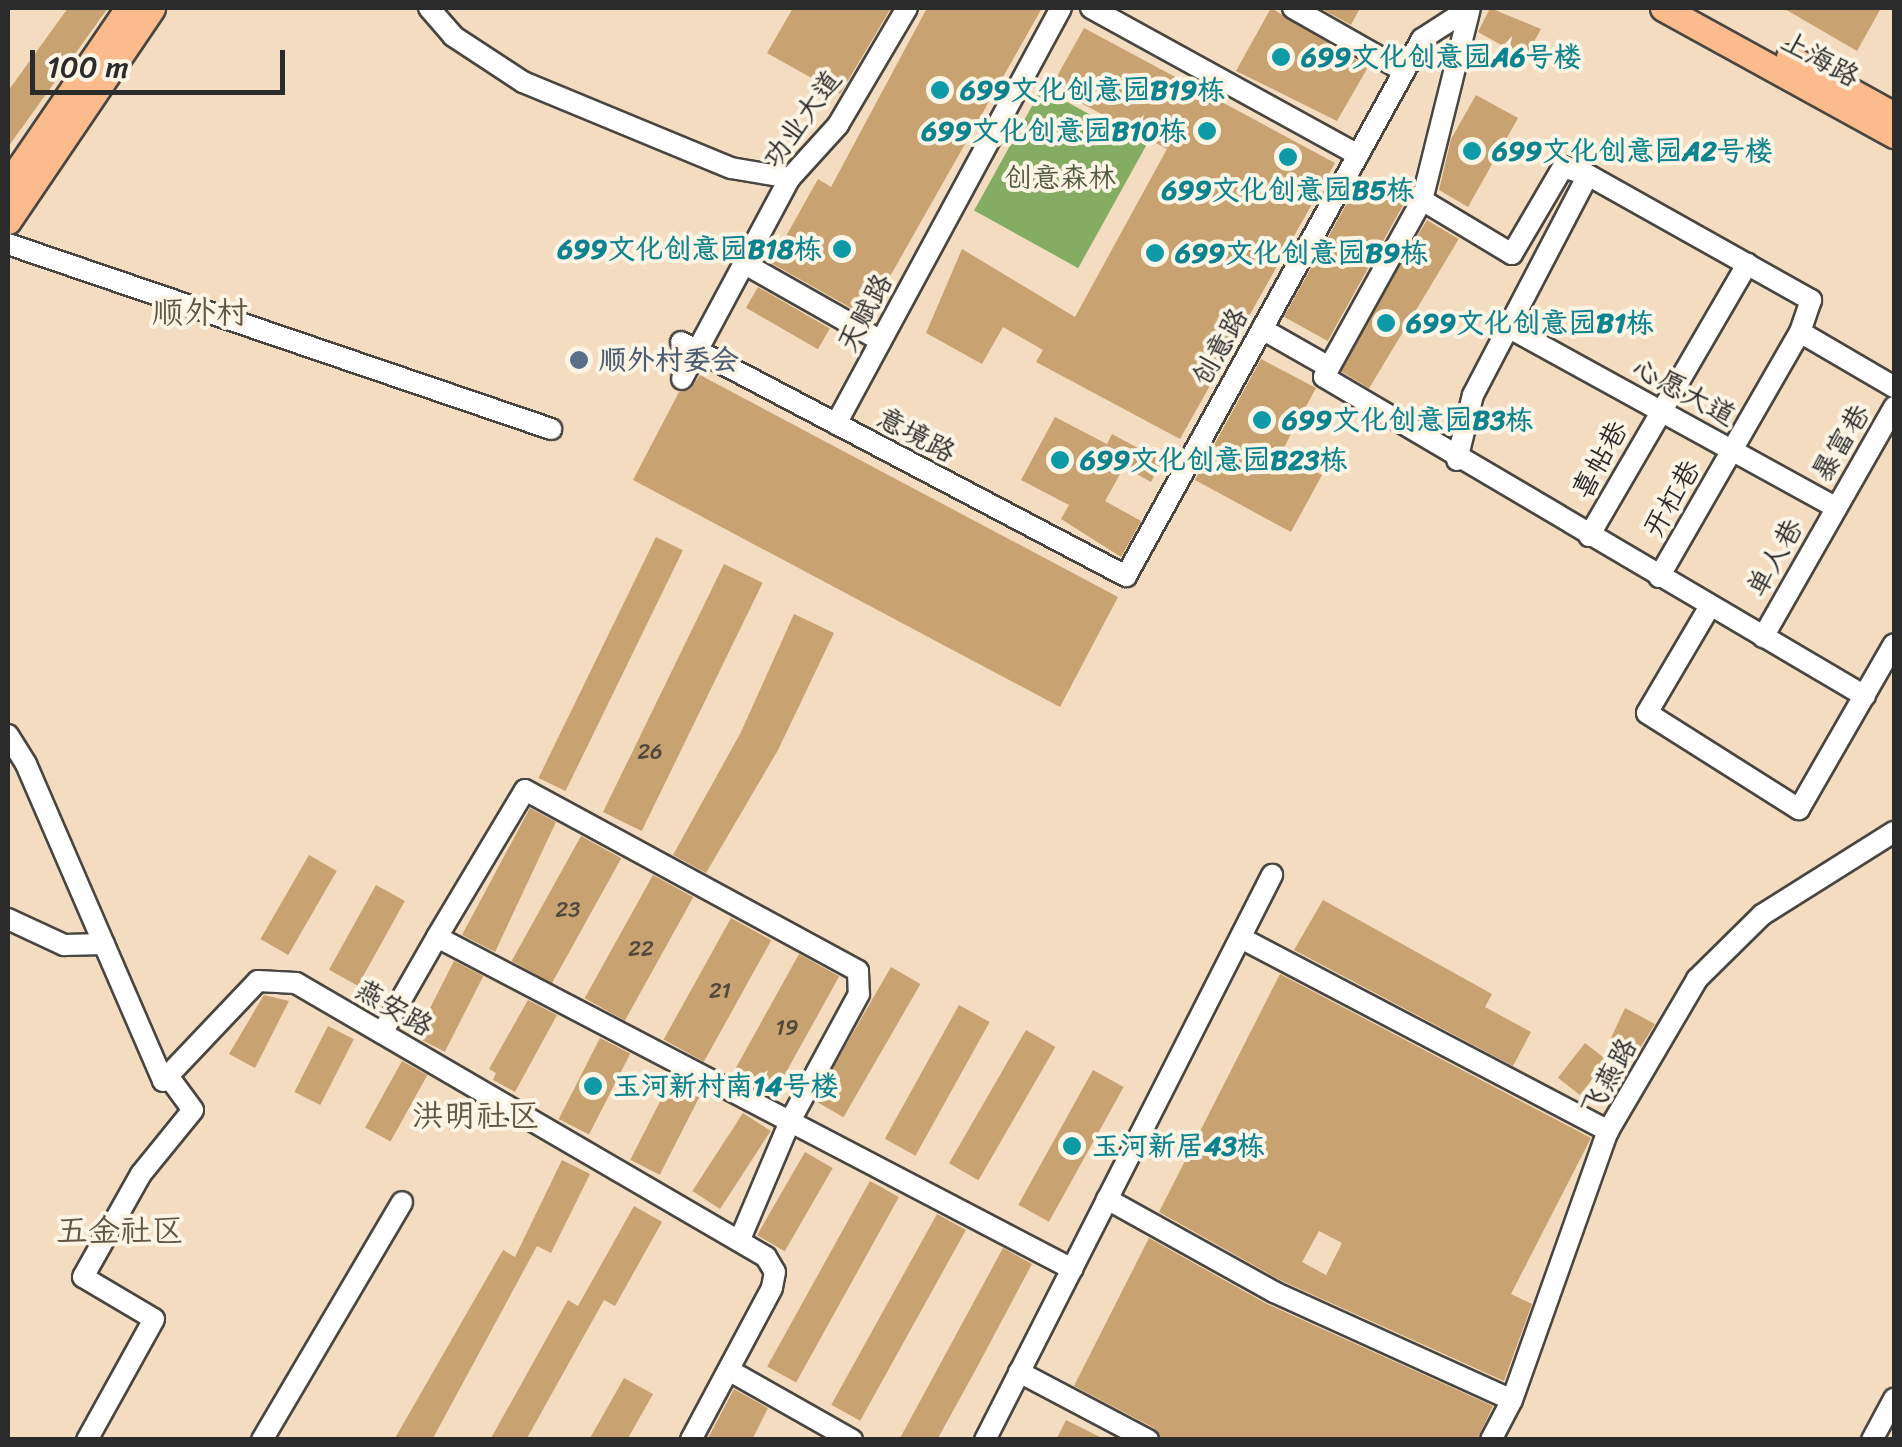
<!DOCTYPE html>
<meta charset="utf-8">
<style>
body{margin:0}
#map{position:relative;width:1902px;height:1447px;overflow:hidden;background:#f4dcc0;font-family:Sriracha,"LXGW WenKai TC",sans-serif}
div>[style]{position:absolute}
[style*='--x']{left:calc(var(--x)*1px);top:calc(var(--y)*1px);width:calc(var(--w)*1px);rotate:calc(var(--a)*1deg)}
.forest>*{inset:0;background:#84ac63;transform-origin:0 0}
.building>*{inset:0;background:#c8a270;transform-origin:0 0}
.roads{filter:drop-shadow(2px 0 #494641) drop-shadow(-2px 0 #494641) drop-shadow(0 2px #494641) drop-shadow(0 -2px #494641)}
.minor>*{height:20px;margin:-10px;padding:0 10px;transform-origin:10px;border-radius:10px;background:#fff}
.major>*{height:25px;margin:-12.5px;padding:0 12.5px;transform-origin:12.5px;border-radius:12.5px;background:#fbbb8c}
.dots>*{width:28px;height:28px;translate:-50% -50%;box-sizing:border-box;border:5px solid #fcf5e5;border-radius:50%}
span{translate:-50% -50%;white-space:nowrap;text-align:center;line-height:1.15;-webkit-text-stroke:8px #fcf5e5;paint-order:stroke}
.number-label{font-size:22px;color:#52493c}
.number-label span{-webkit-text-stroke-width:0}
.culture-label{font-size:28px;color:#0d838f;font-weight:700}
.left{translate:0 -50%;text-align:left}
.right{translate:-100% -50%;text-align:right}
.street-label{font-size:28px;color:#2b2b2b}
.park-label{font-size:28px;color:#505a40}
.service-label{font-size:28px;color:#4e5e75;font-weight:700}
.quarter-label{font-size:32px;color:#625543}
.frame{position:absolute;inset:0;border:10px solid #2b2b2b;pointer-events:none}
.scale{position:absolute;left:30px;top:50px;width:255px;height:45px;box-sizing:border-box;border:5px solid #2b2b2b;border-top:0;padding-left:12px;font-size:30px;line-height:35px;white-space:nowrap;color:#2b2b2b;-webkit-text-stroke:8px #fcf5e5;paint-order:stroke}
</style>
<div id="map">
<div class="forest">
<i style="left:1042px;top:88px;width:119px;height:140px;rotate:29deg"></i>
</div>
<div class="building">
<i style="clip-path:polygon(68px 8px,108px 8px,8px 147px,8px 91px)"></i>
<i style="clip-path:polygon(793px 8px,891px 8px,840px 94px,767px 53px)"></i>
<i style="clip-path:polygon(927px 8px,1042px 8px,867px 317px,771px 263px,818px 179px,831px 187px)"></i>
<i style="clip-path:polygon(1271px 8px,1368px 67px,1337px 121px,1236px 71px)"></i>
<i style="clip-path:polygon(1320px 8px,1360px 8px,1351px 25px)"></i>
<i style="clip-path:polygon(1490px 8px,1541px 29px,1525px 58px,1478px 32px)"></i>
<i style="clip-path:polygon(1783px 8px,1881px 8px,1857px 51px)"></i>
<i style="clip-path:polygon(1084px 28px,1335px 163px,1180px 439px,1036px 362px,1043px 350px,1003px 327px,982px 364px,926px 333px,962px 249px,1075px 317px,1167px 149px,1051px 87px)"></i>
<i style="clip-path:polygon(1476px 95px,1518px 118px,1468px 207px,1439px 190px,1451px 139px)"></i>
<i style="left:1362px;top:176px;width:50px;height:161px;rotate:29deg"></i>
<i style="left:1427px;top:220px;width:37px;height:174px;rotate:31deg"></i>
<i style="left:758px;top:287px;width:83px;height:24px;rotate:30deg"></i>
<i style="clip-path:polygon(1261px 359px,1316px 388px,1281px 453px,1322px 475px,1291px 532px,1195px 480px)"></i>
<i style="clip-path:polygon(700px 375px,1118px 597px,1060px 707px,633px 480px,679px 392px,690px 390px)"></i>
<i style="clip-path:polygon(1055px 417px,1107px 444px,1112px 434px,1162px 461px,1151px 482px,1124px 467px,1105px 501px,1141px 521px,1121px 557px,1061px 519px,1069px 505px,1021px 480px)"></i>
<i style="left:656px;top:537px;width:30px;height:268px;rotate:26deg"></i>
<i style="left:724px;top:564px;width:43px;height:276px;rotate:26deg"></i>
<i style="clip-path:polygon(794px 614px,834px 633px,778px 750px,706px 873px,673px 855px,741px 732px)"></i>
<i style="clip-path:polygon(530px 808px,556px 822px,495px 952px,462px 935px)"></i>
<i style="left:581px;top:836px;width:46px;height:143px;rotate:29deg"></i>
<i style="left:309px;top:855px;width:32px;height:97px;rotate:30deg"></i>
<i style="left:653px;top:875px;width:46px;height:141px;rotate:29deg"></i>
<i style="left:376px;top:885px;width:33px;height:97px;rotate:29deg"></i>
<i style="clip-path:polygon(1323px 900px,1492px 994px,1485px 1007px,1531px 1032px,1513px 1066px,1294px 950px)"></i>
<i style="left:731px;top:918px;width:46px;height:139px;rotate:29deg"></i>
<i style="left:799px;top:954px;width:46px;height:139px;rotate:29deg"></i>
<i style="left:454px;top:961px;width:33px;height:85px;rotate:27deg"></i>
<i style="left:891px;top:967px;width:34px;height:154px;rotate:30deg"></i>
<i style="clip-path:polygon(evenodd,1280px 974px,1591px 1138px,1511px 1294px,1532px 1304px,1504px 1381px,1280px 1280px,1159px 1212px,1280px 974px,1319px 1231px,1342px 1243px,1326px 1275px,1302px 1262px,1319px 1231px)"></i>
<i style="clip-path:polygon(264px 995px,289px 1001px,255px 1068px,229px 1054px)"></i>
<i style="clip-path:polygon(528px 1000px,557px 1015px,515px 1092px,493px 1080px,496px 1073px,489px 1069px)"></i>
<i style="left:959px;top:1005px;width:35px;height:153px;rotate:29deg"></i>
<i style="clip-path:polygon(1625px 1008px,1655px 1024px,1637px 1053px,1610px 1040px)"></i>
<i style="left:328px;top:1026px;width:29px;height:74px;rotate:27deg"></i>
<i style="left:1026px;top:1030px;width:34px;height:154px;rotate:30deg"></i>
<i style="left:600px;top:1038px;width:34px;height:91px;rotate:27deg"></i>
<i style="left:1585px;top:1043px;width:28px;height:44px;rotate:38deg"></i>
<i style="left:402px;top:1061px;width:29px;height:76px;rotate:29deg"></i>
<i style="left:1093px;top:1070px;width:35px;height:154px;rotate:29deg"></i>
<i style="left:673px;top:1076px;width:33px;height:94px;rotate:27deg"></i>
<i style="left:743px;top:1113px;width:33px;height:93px;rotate:33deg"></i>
<i style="left:805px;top:1152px;width:32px;height:96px;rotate:30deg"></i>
<i style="clip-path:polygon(562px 1160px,590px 1174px,551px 1253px,537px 1246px,432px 1440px,394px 1440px,503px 1250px,515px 1257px)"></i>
<i style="left:870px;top:1181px;width:33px;height:212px;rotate:29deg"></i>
<i style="clip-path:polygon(634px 1206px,662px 1222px,615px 1306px,604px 1300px,526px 1440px,490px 1440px,568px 1300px,578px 1306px)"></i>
<i style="left:937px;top:1214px;width:33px;height:218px;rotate:29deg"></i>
<i style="clip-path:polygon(1149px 1238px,1267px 1304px,1493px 1406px,1477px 1440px,1162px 1440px,1154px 1428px,1074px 1386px)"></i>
<i style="clip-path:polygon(1003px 1248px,1032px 1264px,975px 1371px,937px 1440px,899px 1440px)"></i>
<i style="clip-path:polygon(624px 1378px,653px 1394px,627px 1440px,589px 1440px)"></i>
<i style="clip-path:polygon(734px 1389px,768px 1408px,752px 1440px,707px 1440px)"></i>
<i style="clip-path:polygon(1066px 1420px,1106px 1440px,1056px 1440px)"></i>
</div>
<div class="roads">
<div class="minor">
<i style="--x:429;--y:8;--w:37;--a:49"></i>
<i style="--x:453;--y:36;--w:84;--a:33.3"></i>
<i style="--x:523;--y:82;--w:225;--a:22.5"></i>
<i style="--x:731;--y:168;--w:60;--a:9.6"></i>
<i style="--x:1091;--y:8;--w:305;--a:28.8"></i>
<i style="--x:1293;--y:8;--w:128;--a:29.6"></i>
<i style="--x:1469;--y:12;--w:194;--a:104"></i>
<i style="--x:1422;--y:200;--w:202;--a:119"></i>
<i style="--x:1324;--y:377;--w:628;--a:30.53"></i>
<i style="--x:1422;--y:200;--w:105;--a:31"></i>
<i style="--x:1512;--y:254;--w:101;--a:-59.6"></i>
<i style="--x:1563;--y:167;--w:26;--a:18"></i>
<i style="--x:1588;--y:175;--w:256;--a:29.3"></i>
<i style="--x:1811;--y:300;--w:34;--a:109"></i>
<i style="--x:1800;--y:332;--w:109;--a:30.3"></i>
<i style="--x:8;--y:244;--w:574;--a:18.81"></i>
<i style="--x:745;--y:264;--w:156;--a:29.5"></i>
<i style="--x:1506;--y:326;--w:376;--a:28.8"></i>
<i style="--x:1262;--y:329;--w:77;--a:29.6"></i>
<i style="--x:681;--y:342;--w:503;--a:27.74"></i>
<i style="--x:1126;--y:576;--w:613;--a:-61.14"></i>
<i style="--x:1422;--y:39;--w:57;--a:-32.9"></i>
<i style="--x:682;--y:379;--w:228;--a:-61.8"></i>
<i style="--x:790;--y:178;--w:72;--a:-47.8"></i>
<i style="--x:838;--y:125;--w:136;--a:-59.5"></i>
<i style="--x:836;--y:424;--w:473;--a:-61.6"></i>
<i style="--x:1457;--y:460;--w:67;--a:-76.2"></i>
<i style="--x:1473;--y:395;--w:248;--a:-62.4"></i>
<i style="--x:1589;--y:536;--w:315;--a:-59.8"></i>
<i style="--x:1659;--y:577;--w:283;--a:-60.1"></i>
<i style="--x:1710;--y:606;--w:124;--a:120.5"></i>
<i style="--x:1647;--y:713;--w:180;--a:32.3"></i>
<i style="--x:1799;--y:809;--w:190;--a:-60.1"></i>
<i style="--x:1763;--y:637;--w:265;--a:-60.3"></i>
<i style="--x:8;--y:735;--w:34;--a:58"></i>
<i style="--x:26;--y:764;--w:345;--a:66.6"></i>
<i style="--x:163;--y:1081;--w:138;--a:-46.5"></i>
<i style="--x:258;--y:981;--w:38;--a:3"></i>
<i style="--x:296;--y:983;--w:544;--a:30.24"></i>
<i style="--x:766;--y:1257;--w:17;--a:59"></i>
<i style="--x:775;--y:1272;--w:16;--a:101"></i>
<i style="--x:772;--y:1288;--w:172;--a:118.1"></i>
<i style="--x:8;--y:919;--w:62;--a:24.9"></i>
<i style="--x:64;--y:945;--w:40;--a:-1.4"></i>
<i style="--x:437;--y:937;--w:171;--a:-59.1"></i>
<i style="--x:525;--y:790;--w:379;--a:28.5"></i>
<i style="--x:858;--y:971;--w:23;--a:88"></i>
<i style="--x:859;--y:994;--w:142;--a:118.5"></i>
<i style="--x:791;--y:1119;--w:130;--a:113"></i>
<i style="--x:1241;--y:938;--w:415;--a:27.7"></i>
<i style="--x:382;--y:1033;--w:111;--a:-60.2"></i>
<i style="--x:437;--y:937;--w:717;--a:27.6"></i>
<i style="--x:1107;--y:1199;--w:191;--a:29.1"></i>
<i style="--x:1274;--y:1292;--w:261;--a:24.4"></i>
<i style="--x:732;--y:1372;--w:138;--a:29.5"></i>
<i style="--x:1019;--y:1372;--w:146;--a:27.8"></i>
<i style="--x:87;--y:1440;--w:138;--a:-61"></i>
<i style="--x:154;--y:1319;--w:82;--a:-149.4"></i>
<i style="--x:83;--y:1277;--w:118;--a:-60.6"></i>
<i style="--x:141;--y:1174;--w:82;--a:-50.9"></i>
<i style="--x:193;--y:1110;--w:42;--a:-126.3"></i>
<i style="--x:262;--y:1440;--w:276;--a:-59.5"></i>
<i style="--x:985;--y:1440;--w:634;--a:-63.07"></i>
<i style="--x:1491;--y:1440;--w:45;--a:-62.3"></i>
<i style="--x:1512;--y:1400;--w:286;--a:-70.4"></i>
<i style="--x:1608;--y:1131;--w:176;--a:-59.6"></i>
<i style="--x:1697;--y:979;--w:91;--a:-44.6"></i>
<i style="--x:1762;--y:915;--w:156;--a:-32.2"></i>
<i style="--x:1872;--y:1440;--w:47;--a:-61.8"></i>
</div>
<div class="major">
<i style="--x:1663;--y:8;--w:264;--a:28.8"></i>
<i style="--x:1789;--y:57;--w:120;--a:28.9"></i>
<i style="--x:8;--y:184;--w:213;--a:-55.7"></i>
<i style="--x:8;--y:221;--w:257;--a:-55.9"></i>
</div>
</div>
<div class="dots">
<i style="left:1281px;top:57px;background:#0f9aa8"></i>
<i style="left:940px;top:90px;background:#0f9aa8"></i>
<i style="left:1207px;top:131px;background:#0f9aa8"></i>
<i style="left:1472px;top:151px;background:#0f9aa8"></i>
<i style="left:1288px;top:157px;background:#0f9aa8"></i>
<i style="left:842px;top:249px;background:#0f9aa8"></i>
<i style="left:1155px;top:253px;background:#0f9aa8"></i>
<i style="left:1386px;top:323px;background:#0f9aa8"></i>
<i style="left:579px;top:360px;background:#5c6f8a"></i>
<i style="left:1262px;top:420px;background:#0f9aa8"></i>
<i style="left:1060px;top:460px;background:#0f9aa8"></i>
<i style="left:593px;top:1086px;background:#0f9aa8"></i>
<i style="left:1072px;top:1146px;background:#0f9aa8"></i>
</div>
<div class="number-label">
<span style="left:650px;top:752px">26</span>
<span style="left:568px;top:910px">23</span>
<span style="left:641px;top:949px">22</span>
<span style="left:720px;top:991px">21</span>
<span style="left:787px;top:1028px">19</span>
</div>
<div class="culture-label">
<span class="left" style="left:1301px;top:57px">699文化创意园A6号楼</span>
<span class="left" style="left:960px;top:90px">699文化创意园B19栋</span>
<span class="right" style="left:1187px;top:131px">699文化创意园B10栋</span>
<span class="left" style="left:1492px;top:151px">699文化创意园A2号楼</span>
<span style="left:1288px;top:190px">699文化创意园B5栋</span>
<span class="right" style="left:822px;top:249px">699文化创意园B18栋</span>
<span class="left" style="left:1175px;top:253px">699文化创意园B9栋</span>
<span class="left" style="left:1406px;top:323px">699文化创意园B1栋</span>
<span class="left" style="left:1282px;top:420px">699文化创意园B3栋</span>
<span class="left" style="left:1080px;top:460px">699文化创意园B23栋</span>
<span class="left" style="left:613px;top:1086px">玉河新村南14号楼</span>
<span class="left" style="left:1092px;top:1146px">玉河新居43栋</span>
</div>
<div class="street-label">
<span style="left:1820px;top:59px;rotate:29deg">上海路</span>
<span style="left:802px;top:119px;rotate:-54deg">功业大道</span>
<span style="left:865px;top:313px;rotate:-62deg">天赋路</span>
<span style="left:1220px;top:347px;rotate:-61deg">创意路</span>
<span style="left:1684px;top:392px;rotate:28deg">心愿大道</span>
<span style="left:916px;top:435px;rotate:28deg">意境路</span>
<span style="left:1841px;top:443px;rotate:-59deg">暴富巷</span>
<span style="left:1600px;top:460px;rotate:-61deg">喜帖巷</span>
<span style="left:1672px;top:499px;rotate:-60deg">开杠巷</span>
<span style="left:1775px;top:558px;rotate:-61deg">单人巷</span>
<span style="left:394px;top:1008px;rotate:30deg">燕安路</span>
<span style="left:1609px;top:1077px;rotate:-61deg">飞燕路</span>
</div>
<div class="park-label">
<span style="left:1060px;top:178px">创意森林</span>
</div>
<div class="service-label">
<span class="left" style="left:599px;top:360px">顺外村委会</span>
</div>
<div class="quarter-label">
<span style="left:200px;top:313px">顺外村</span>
<span style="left:476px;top:1116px">洪明社区</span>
<span style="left:120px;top:1231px">五金社区</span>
</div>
<div class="frame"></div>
<div class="scale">100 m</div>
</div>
